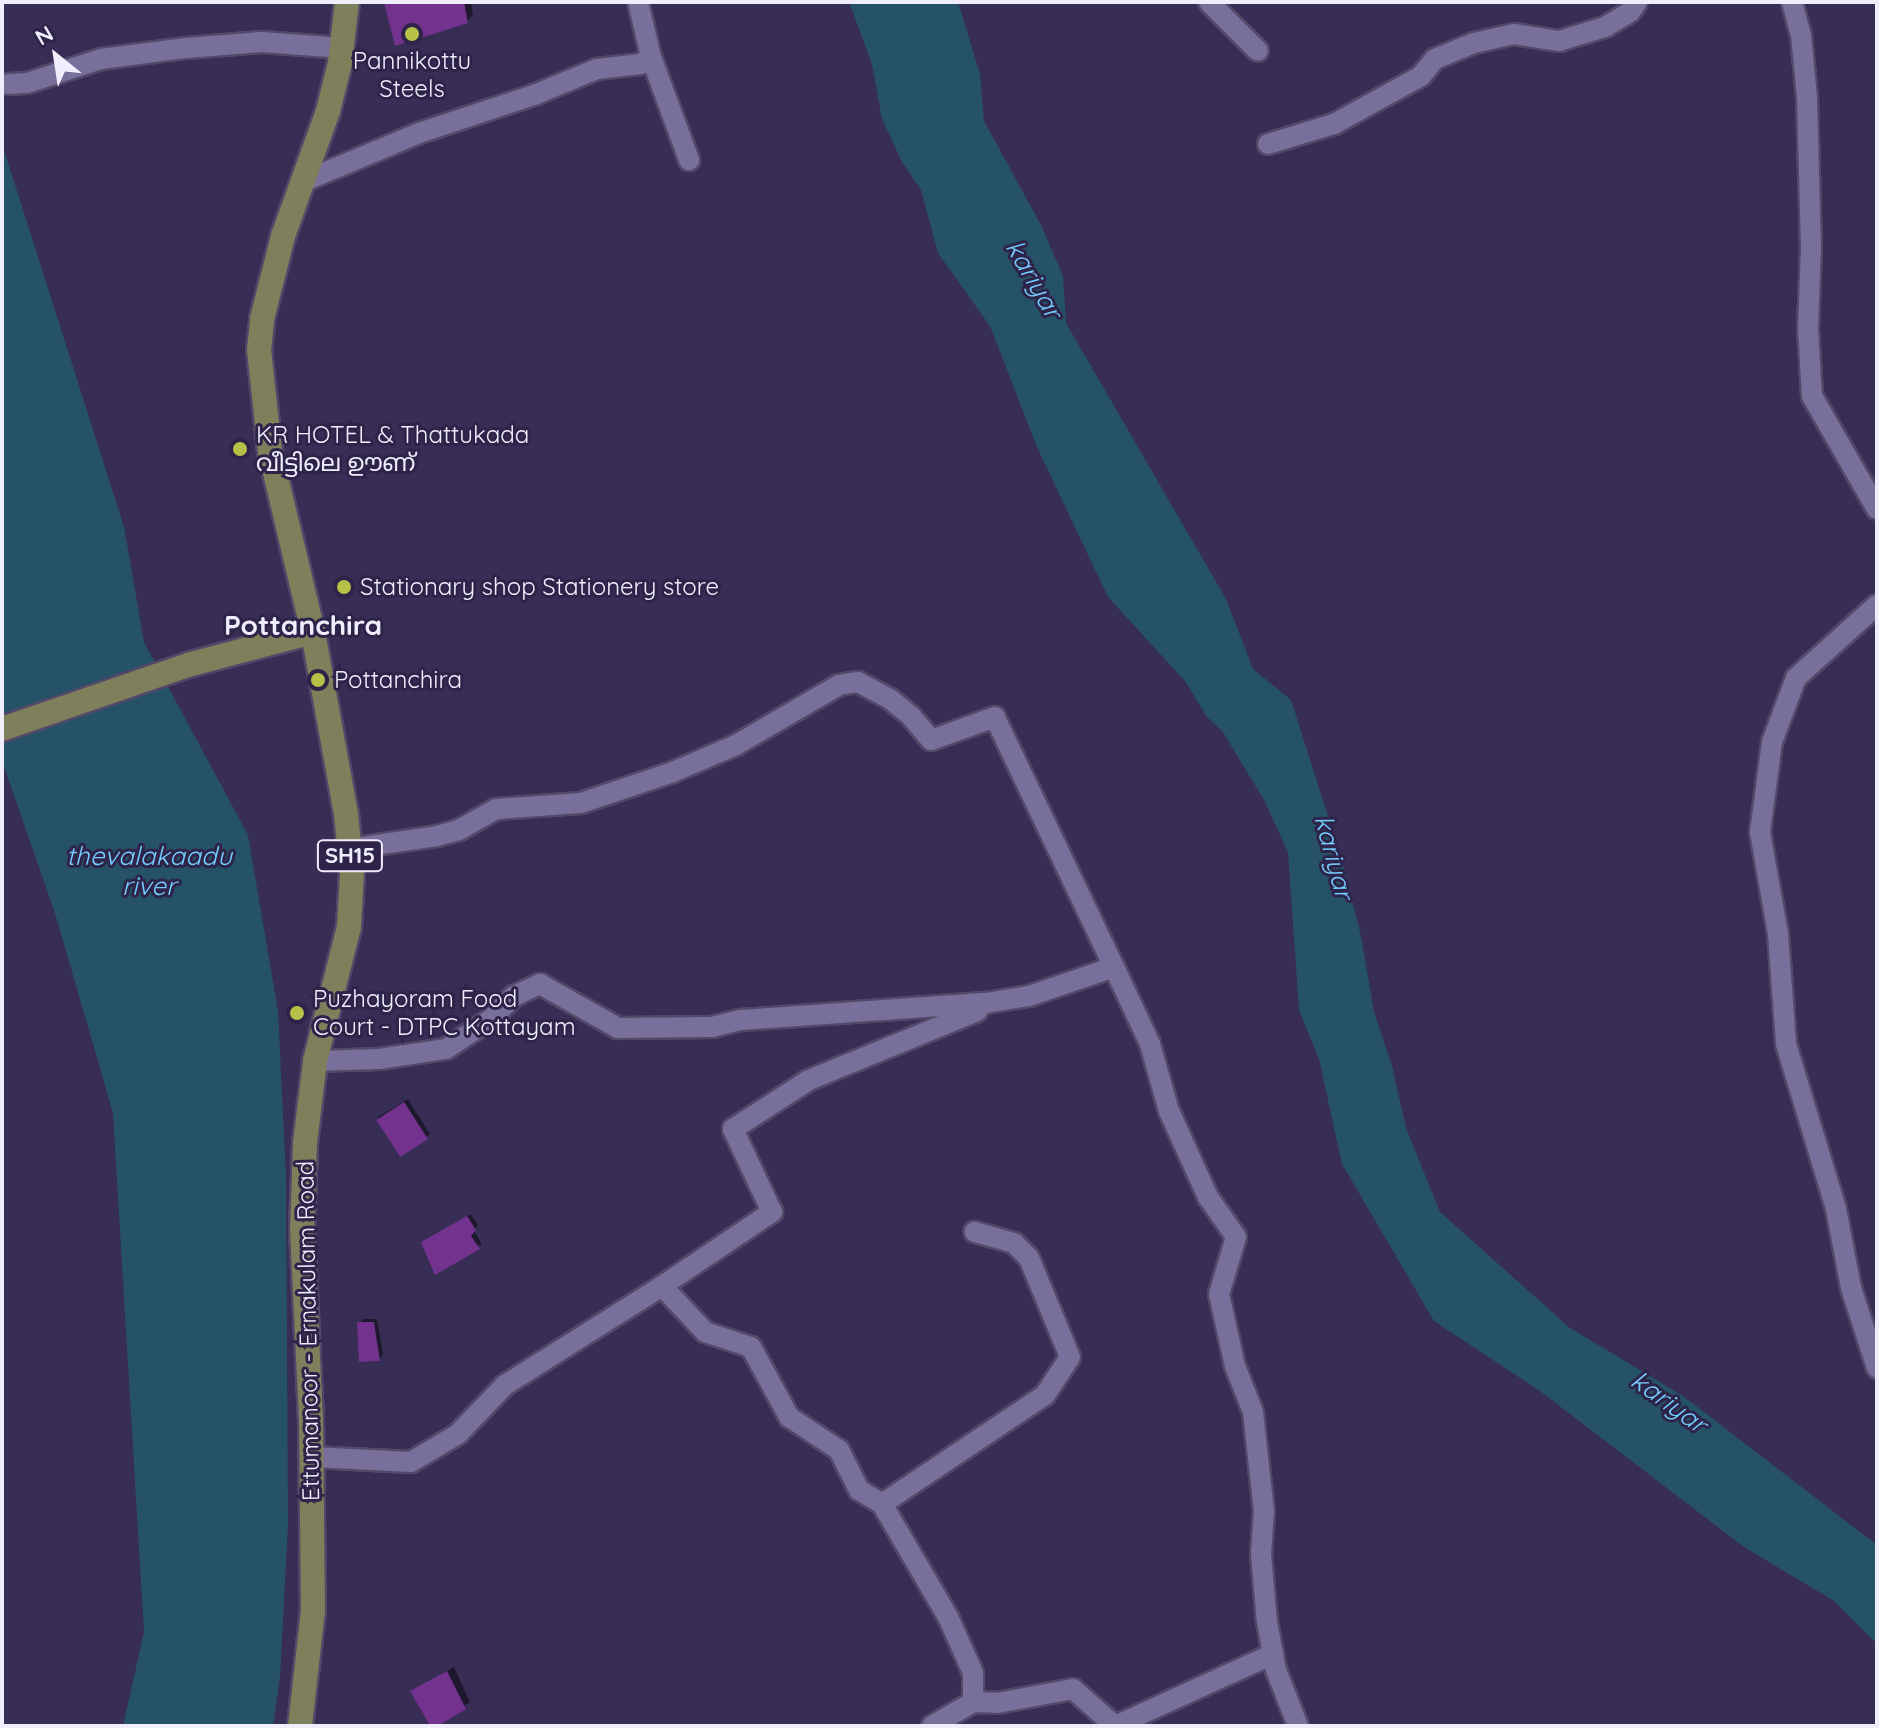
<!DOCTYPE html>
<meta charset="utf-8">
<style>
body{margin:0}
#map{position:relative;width:1879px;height:1728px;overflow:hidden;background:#382e55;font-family:Quicksand,"Noto Sans Malayalam",sans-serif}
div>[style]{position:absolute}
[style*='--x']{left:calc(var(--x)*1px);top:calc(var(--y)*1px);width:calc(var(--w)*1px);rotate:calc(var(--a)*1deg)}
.water>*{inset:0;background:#265268}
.shadow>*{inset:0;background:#0007}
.building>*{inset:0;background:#72328e;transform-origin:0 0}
.roads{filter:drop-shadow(2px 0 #524969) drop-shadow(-2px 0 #524969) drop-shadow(0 2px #524969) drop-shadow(0 -2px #524969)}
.minor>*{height:20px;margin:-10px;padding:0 10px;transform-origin:10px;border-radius:10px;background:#786f9b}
.major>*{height:24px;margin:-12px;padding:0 12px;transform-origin:12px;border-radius:12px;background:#7e7f5b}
.dots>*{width:22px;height:22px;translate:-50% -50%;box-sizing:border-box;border:4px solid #2e244a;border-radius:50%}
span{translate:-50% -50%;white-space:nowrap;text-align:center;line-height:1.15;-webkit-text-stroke:6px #2e244a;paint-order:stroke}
.shield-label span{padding:2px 6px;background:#2e244a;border:2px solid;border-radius:6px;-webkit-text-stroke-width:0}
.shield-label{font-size:22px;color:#f0eefd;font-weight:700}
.poi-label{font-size:24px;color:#f0eefd}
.left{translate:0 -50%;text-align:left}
.street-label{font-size:24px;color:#f0eefd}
.water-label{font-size:26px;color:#73cefe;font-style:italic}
.quarter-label{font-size:28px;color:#f0eefd;font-weight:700}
.frame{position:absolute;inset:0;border:4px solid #f0eefd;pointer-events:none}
.north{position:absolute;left:16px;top:16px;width:80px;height:80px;-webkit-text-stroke:6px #2e244a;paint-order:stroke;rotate:330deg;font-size:22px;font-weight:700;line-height:32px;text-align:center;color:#f0eefd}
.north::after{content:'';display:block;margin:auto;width:28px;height:36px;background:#f0eefd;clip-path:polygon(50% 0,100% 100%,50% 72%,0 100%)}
</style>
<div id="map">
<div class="water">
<i style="clip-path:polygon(849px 2px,958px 2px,980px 74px,984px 121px,1041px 225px,1063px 276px,1066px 323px,1226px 599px,1253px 669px,1291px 700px,1342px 860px,1361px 936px,1374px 1012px,1392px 1066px,1406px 1128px,1440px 1212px,1570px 1328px,1683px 1396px,1877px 1545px,1877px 1644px,1834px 1601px,1744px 1547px,1540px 1391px,1434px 1321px,1342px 1164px,1319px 1059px,1299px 1010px,1288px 852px,1264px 800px,1223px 732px,1207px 717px,1185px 681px,1108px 597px,1037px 447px,990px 326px,938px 253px,921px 190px,902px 162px,882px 119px,872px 64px)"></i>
<i style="clip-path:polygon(2px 144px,124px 527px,144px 642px,248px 835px,278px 1011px,286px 1176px,288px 1524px,280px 1677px,273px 1726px,123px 1726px,144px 1632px,113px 1113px,55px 913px,2px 761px)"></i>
</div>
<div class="shadow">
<i style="clip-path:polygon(386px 2px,471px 2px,473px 15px,467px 21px)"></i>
<i style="clip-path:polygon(408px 1099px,430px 1134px,426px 1137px,377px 1118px)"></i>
<i style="clip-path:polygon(471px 1214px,478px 1225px,474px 1231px,482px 1244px,436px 1272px,423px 1242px)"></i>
<i style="clip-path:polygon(363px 1319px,377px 1319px,383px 1355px,379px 1359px,359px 1323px)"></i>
<i style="clip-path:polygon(454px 1667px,470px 1702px,433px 1726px,412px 1691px)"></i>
</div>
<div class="building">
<i style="clip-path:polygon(384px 2px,464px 2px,468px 23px,395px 46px)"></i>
<i style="left:404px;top:1102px;width:44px;height:33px;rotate:57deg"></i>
<i style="clip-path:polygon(467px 1216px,476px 1230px,471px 1236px,480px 1249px,435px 1275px,421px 1242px)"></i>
<i style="clip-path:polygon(357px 1322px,374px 1322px,380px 1361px,359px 1362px)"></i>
<i style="clip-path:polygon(447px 1671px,466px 1709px,438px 1726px,430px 1726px,410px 1691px)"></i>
</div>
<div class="roads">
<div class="minor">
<i style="--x:638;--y:2;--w:57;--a:76.7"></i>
<i style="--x:1209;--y:2;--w:69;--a:45"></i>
<i style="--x:1792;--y:2;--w:34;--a:75"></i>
<i style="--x:1801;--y:35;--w:62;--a:84.5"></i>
<i style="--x:1807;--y:97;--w:151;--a:88.5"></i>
<i style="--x:1811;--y:248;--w:81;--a:92.1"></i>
<i style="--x:1808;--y:329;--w:67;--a:86.6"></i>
<i style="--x:1812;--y:396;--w:130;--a:60.1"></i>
<i style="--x:8;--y:84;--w:19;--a:-3"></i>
<i style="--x:27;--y:83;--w:78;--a:-18"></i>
<i style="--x:101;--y:59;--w:86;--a:-7.4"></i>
<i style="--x:186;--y:48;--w:76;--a:-4.5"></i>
<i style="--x:262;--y:42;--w:80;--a:4.3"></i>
<i style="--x:1268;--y:144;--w:69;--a:-16.9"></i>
<i style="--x:1334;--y:124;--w:99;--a:-28.9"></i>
<i style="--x:1421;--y:76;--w:22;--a:-51"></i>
<i style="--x:1435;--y:59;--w:42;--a:-22.3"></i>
<i style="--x:1474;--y:43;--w:41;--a:-12.7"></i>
<i style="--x:1514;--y:34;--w:46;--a:8.8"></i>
<i style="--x:1559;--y:41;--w:48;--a:-16.9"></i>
<i style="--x:1605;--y:27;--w:29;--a:-31"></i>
<i style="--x:1630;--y:12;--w:12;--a:-55"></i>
<i style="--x:302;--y:182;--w:127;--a:-22.7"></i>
<i style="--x:419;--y:133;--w:121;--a:-18.3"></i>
<i style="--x:534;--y:95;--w:68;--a:-22.4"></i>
<i style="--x:597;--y:69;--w:44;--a:-6.5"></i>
<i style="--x:641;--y:64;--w:12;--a:-35"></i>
<i style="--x:651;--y:57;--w:110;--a:69.7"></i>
<i style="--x:1877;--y:605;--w:109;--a:138"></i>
<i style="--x:1796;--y:678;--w:68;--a:110.6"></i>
<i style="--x:1772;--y:742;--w:91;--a:97.6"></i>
<i style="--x:1760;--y:832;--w:104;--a:80"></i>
<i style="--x:1778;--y:934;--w:110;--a:85.8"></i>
<i style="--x:1786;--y:1044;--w:172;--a:73.1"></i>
<i style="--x:1836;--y:1209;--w:80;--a:79.2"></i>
<i style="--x:1851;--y:1288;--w:84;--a:72"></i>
<i style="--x:1114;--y:967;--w:85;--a:64.9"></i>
<i style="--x:1150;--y:1044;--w:70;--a:74.2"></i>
<i style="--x:1169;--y:1111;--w:94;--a:65.6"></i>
<i style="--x:1208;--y:1197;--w:49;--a:55"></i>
<i style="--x:1236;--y:1237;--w:59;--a:106.6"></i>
<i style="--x:1219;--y:1294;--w:74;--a:77.5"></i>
<i style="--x:1235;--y:1366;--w:49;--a:68.6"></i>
<i style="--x:1253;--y:1412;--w:100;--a:83.7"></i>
<i style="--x:1264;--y:1511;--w:43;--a:94"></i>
<i style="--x:1261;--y:1554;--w:68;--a:85"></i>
<i style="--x:1267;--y:1622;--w:49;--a:79.4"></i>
<i style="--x:1276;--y:1670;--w:60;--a:68.6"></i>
<i style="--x:315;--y:1061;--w:64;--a:-1.8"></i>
<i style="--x:379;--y:1059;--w:68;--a:-8.5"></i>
<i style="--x:446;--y:1049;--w:54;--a:-33.7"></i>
<i style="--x:491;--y:1019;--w:33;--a:-45"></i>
<i style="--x:514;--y:996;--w:29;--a:-25"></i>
<i style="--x:540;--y:984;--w:90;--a:29.4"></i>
<i style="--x:618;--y:1028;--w:94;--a:-0.6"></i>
<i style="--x:712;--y:1027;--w:30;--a:-14"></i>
<i style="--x:741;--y:1020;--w:246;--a:-4"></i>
<i style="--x:986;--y:1003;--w:44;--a:-9.2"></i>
<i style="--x:1029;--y:996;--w:90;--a:-18.8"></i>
<i style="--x:1114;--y:967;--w:277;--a:-115.5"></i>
<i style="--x:995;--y:717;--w:68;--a:160.2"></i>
<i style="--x:931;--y:740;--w:31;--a:-130"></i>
<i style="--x:911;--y:716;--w:27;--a:-141"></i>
<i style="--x:890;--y:699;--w:36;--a:-152"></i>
<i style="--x:858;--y:682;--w:19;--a:171"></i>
<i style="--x:839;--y:685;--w:119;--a:149.8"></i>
<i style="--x:736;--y:745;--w:69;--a:156.8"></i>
<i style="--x:673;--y:772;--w:97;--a:161.4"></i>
<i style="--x:581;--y:803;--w:85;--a:176"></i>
<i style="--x:496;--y:809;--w:43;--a:150.4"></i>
<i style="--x:459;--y:830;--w:23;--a:165"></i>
<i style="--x:437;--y:836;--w:89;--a:171.6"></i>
<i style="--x:662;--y:1286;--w:133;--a:-33.9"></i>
<i style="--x:772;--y:1212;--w:92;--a:-115.2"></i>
<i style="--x:733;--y:1129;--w:90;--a:-32.8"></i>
<i style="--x:809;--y:1080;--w:182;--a:-22.3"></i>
<i style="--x:312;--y:1457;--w:99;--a:2.9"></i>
<i style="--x:411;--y:1462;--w:55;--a:-30.8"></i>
<i style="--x:458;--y:1434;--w:68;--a:-46.2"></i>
<i style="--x:505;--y:1385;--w:186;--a:-32.2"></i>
<i style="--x:662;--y:1286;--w:63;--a:46.9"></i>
<i style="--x:705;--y:1332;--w:48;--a:18.1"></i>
<i style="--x:751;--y:1347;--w:80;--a:61.5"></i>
<i style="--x:789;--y:1417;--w:60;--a:33.4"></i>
<i style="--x:839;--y:1450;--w:45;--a:63.4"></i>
<i style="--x:859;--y:1490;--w:27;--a:31"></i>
<i style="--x:882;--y:1504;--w:131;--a:59.7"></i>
<i style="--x:948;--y:1617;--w:61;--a:65.9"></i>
<i style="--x:973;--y:1673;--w:29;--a:90"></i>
<i style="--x:882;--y:1504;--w:196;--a:-33.8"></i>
<i style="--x:1045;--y:1395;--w:45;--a:-56.7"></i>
<i style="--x:1070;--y:1357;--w:107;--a:-112.5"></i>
<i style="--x:1029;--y:1258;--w:21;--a:-135"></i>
<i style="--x:1014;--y:1243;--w:41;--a:-164.2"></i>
<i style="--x:932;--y:1726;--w:48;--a:-30.3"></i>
<i style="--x:973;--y:1702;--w:24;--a:2"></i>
<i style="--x:997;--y:1703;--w:77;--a:-10.4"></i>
<i style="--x:1073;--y:1689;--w:56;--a:41.4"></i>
<i style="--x:1115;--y:1726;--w:174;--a:-24.5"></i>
</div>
<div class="major">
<i style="--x:2;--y:729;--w:200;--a:-19"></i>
<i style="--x:191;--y:664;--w:126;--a:-14.7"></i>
<i style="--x:300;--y:1726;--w:116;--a:-83.6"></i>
<i style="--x:313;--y:1611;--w:191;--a:-90.6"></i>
<i style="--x:311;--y:1420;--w:190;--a:-92.7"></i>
<i style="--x:302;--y:1230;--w:87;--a:-88"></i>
<i style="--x:305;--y:1143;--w:83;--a:-83"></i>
<i style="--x:315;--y:1061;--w:138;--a:-75.8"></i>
<i style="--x:349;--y:927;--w:53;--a:-86.8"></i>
<i style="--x:352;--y:874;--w:60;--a:-95.7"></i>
<i style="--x:346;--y:814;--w:185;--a:-100.3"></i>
<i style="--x:313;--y:632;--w:186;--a:-103.4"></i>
<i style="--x:270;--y:451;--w:102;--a:-96.2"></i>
<i style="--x:259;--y:350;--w:31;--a:-84"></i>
<i style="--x:262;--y:319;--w:86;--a:-75.8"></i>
<i style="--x:283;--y:236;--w:133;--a:-70.2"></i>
<i style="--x:328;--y:111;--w:49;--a:-76"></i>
<i style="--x:340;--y:63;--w:61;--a:-83.5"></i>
</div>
</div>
<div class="dots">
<i style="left:412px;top:34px;background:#b7c148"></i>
<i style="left:240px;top:449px;background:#b7c148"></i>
<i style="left:344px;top:587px;background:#b7c148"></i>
<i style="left:318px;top:680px;background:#b7c148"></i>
<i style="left:297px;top:1013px;background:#b7c148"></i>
</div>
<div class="shield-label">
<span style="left:350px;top:856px">SH15</span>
</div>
<div class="poi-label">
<span style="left:412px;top:75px">Pannikottu<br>Steels</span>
<span class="left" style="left:256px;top:449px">KR HOTEL &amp; Thattukada<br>വീട്ടിലെ ഊണ്</span>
<span class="left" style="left:360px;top:587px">Stationary shop Stationery store</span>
<span class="left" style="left:334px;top:680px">Pottanchira</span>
<span class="left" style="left:313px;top:1013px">Puzhayoram Food<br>Court - DTPC Kottayam</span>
</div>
<div class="street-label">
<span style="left:308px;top:1331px;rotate:-91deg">Ettumanoor - Ernakulam Road</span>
</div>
<div class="water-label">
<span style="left:1034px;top:279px;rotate:60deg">kariyar</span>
<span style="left:149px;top:871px">thevalakaadu<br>river</span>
<span style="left:1334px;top:857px;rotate:75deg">kariyar</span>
<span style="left:1669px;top:1402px;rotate:36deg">kariyar</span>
</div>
<div class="quarter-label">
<span style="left:303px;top:625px">Pottanchira</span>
</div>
<div class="frame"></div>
<div class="north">N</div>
</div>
